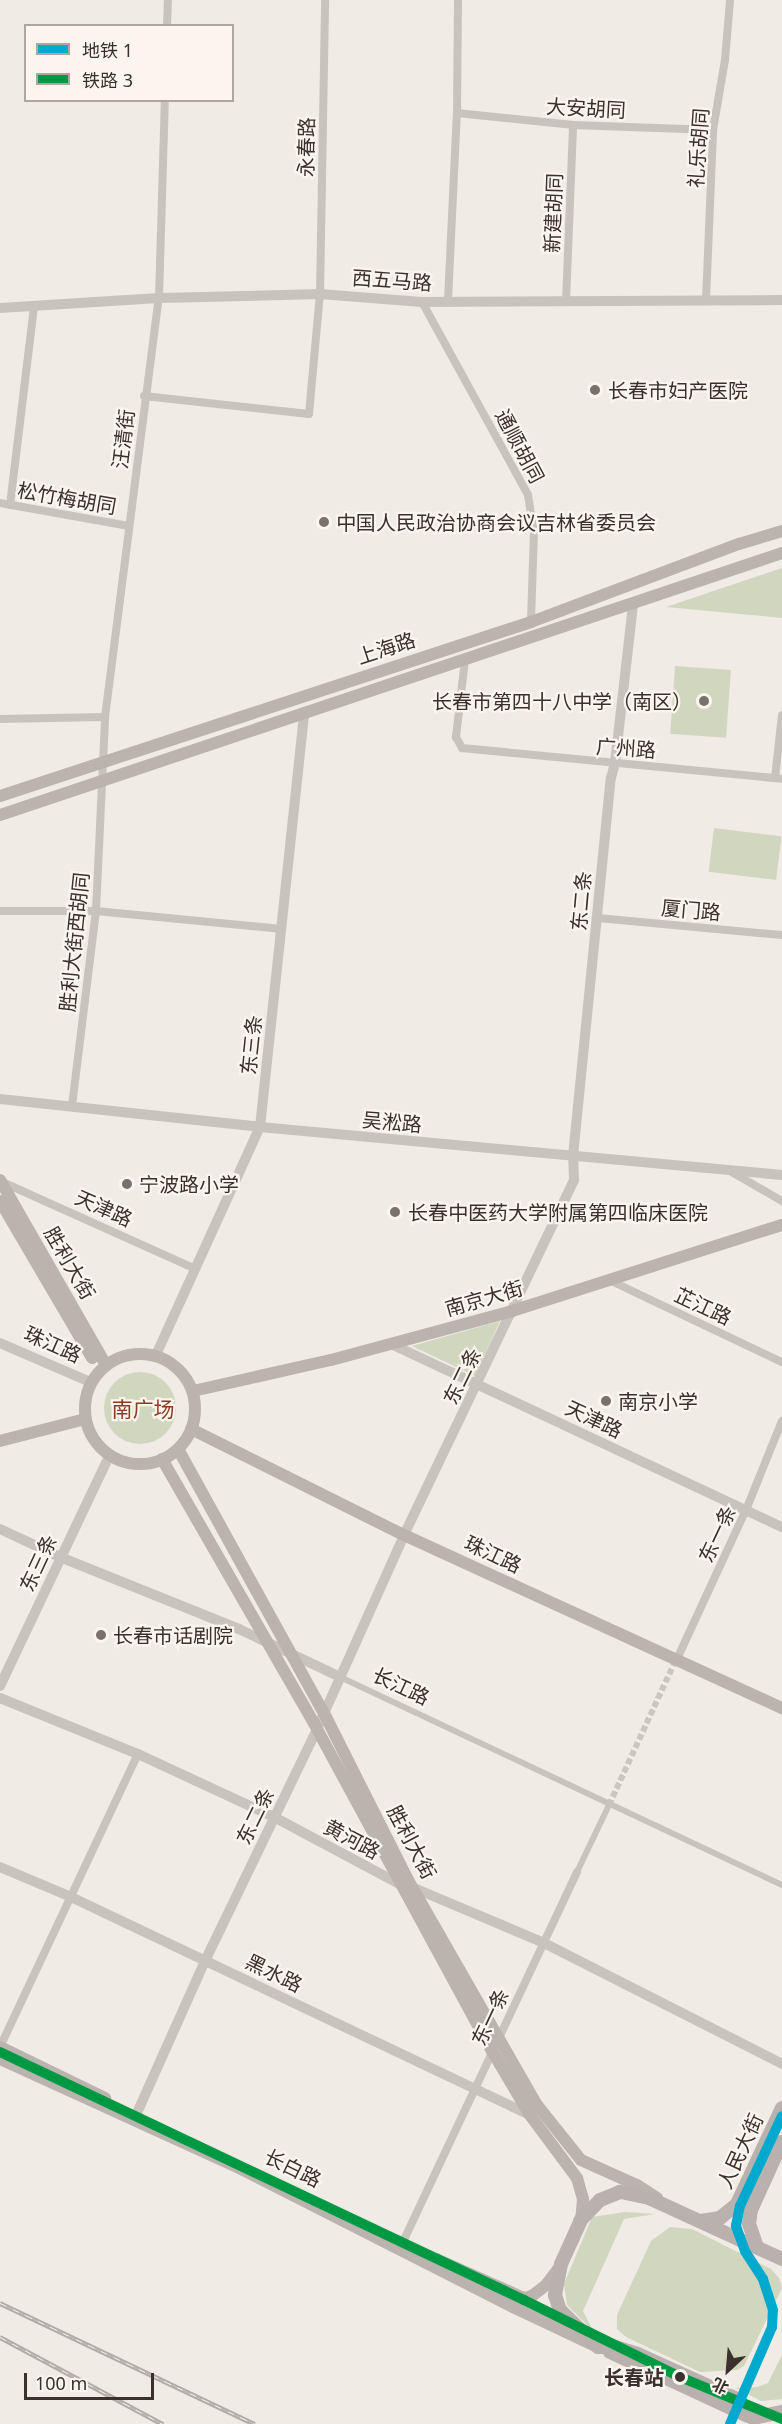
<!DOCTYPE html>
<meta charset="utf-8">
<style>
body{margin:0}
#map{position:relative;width:782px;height:2424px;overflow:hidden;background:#f0ebe5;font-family:"Noto Sans","Noto Sans SC",sans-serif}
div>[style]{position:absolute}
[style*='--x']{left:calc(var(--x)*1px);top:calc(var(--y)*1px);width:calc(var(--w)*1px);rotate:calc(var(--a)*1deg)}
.green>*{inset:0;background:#d1d6bf;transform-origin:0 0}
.round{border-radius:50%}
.pedestrian-tunnel>*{height:6px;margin-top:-3px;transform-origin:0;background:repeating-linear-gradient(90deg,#ccc6c0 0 6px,transparent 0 9px)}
.pedestrian>*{height:6px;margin:-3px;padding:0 3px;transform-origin:3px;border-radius:3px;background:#c9c3be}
.minor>*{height:8px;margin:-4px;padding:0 4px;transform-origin:4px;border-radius:4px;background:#c9c3be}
.tertiary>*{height:10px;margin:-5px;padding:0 5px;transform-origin:5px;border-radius:5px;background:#c9c3be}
.secondary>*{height:12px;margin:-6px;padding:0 6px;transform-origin:6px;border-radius:6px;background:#bab3ae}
.secondary>.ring{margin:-6px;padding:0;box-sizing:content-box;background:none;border:12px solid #bab3ae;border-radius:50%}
.primary>*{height:14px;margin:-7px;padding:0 7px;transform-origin:7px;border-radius:7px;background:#b8b1ad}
.rail>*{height:4.5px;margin-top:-2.25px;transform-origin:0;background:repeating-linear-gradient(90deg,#fbf5ee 0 7px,#b1aca8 0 14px);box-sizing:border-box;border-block:2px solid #b1aca8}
.rail-1>*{height:10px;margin:-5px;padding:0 5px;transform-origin:5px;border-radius:5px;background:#009943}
.metro-1>*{height:10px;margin:-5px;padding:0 5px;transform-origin:5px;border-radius:5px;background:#00a9ce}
.dots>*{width:16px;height:16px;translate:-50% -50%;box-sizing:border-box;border:3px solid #fbf5ee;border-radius:50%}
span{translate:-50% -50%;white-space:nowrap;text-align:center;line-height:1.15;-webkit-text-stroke:4.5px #fbf5ee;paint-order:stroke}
.street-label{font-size:20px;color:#3b302b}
.poi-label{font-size:20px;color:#3b302b}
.left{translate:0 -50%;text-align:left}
.right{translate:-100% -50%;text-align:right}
.stop-label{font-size:20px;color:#3b302b;font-weight:700}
.neighbourhood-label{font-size:21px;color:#8c3b22}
.legend{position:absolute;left:24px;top:24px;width:210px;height:78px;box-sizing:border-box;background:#fbf5ee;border:2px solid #aea6a0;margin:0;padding:8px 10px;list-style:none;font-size:18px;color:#3b302b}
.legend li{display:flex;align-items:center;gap:12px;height:30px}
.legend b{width:30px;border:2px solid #aea6a0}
.north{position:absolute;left:698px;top:2340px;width:60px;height:60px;-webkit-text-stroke:4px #fbf5ee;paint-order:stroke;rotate:206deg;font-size:16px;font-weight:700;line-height:24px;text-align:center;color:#3b302b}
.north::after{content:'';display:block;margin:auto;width:21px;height:27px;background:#3b302b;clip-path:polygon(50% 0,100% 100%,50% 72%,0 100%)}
.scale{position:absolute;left:24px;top:2373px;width:130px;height:27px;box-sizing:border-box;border:3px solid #3b302b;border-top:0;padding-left:8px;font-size:18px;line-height:21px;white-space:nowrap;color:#3b302b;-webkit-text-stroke:4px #fbf5ee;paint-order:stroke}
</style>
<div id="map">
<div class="green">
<i style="clip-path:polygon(782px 568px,782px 618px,666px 607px)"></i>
<i style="left:675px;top:666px;width:56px;height:68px;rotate:4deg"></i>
<i style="left:714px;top:828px;width:68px;height:44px;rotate:7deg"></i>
<i style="clip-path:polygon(500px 1321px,475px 1376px,412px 1346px)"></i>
<i class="round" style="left:104px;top:1372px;width:72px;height:72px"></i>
<i style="clip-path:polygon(625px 2212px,655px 2214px,624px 2219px,583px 2311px,593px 2331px,567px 2305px,564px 2284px,592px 2217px)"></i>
<i style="clip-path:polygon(670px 2227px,692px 2229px,771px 2269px,779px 2278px,782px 2288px,744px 2366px,737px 2370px,700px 2372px,626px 2337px,617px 2329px,617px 2315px,651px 2241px)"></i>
<i style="clip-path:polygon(782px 2355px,782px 2399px,761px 2401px,736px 2388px,757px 2387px,768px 2383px)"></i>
</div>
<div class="pedestrian-tunnel">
<i style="--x:609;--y:1805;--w:161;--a:-65.3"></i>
</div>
<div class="pedestrian">
<i style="--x:340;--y:1677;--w:488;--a:25.2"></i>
<i style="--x:577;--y:1872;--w:74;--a:-64.5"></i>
</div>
<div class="minor">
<i style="--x:167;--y:26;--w:26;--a:-88"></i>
<i style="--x:457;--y:113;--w:117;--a:5.9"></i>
<i style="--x:573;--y:125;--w:140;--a:2"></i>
<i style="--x:706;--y:300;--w:170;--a:-87.6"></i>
<i style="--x:713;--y:130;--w:71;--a:-80.3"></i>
<i style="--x:725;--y:60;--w:60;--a:-85.2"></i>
<i style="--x:448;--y:301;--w:188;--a:-87.3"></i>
<i style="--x:457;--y:113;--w:113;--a:-89.5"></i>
<i style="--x:422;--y:302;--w:220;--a:61.2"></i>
<i style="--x:528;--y:495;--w:36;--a:81"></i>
<i style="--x:534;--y:531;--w:91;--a:91.9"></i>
<i style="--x:566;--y:302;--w:177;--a:-87.7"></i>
<i style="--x:144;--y:396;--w:166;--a:6.2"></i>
<i style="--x:309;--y:414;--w:121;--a:-84.8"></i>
<i style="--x:320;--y:294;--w:294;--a:-89"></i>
<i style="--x:0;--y:503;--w:131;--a:10.1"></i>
<i style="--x:10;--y:505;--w:200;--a:-83.1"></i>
<i style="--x:465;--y:660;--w:78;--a:96.7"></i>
<i style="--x:456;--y:737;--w:13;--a:61"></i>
<i style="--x:462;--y:748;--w:321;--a:5.5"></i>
<i style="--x:0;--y:719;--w:105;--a:-1.1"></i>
<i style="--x:775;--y:778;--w:63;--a:-83.7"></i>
<i style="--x:0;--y:911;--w:96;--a:0"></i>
<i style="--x:96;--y:911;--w:187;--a:5.5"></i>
<i style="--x:598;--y:918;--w:185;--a:5.3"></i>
<i style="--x:72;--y:1106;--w:196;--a:-83"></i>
<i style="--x:96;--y:911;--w:194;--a:-87.3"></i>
<i style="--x:105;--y:717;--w:422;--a:-82.7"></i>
<i style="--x:159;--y:298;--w:198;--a:-88.3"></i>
<i style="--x:730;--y:1171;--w:60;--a:30"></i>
<i style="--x:0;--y:1181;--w:213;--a:24.2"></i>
<i style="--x:609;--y:1280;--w:191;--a:25.4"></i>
<i style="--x:677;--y:1659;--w:164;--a:-65.2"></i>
<i style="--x:746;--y:1510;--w:96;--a:-68"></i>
<i style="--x:0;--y:2047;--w:324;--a:-64.8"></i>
<i style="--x:402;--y:2244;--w:411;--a:-64.8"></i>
</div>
<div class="tertiary">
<i style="--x:0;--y:308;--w:159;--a:-3.6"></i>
<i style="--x:159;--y:298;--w:161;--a:-1.4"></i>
<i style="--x:320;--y:294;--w:102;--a:4.5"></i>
<i style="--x:422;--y:302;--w:360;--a:-0.3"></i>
<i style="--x:0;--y:1099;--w:262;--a:6.1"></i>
<i style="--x:260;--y:1127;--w:524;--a:5.25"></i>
<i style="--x:0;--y:1343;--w:98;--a:23.4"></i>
<i style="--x:391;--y:1344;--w:432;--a:25.1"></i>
<i style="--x:155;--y:1357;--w:253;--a:-65.5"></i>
<i style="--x:260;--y:1127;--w:414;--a:-83.9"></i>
<i style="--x:0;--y:1529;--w:66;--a:25"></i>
<i style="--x:60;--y:1557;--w:193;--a:21.9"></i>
<i style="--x:239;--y:1629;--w:112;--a:25.4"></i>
<i style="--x:0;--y:1686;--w:255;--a:-64.6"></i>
<i style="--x:0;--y:1698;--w:149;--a:22.1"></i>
<i style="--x:138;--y:1754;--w:150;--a:24.9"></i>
<i style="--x:274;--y:1817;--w:146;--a:28.1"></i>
<i style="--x:403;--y:1886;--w:11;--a:10"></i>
<i style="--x:414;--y:1888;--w:141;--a:22.9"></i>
<i style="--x:544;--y:1943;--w:267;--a:26.9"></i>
<i style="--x:0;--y:1867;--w:77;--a:22.9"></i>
<i style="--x:71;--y:1897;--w:508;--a:25.41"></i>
<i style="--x:137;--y:2113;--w:167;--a:-65.9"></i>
<i style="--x:205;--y:1961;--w:258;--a:-64.2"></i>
<i style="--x:317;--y:1729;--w:213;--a:-65.8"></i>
<i style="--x:404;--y:1535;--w:394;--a:-64.4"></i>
<i style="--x:574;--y:1180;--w:24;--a:-92"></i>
<i style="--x:573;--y:1156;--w:380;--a:-84.3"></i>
<i style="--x:611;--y:778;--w:16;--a:-75"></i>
<i style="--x:615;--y:763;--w:160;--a:-83.5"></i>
</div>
<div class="secondary">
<i style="--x:0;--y:796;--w:559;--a:-18.14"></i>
<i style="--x:531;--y:622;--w:222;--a:-20.6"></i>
<i style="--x:739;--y:544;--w:45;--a:-16.8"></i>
<i style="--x:0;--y:815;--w:825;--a:-18.52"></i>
<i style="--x:0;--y:1180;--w:213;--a:60.2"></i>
<i style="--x:0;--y:1201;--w:182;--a:59.6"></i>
<i class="ring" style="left:85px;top:1354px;width:98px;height:98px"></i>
<i style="--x:193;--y:1391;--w:141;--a:-12.7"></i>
<i style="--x:331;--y:1360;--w:188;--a:-15.1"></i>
<i style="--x:512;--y:1311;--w:283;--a:-17.7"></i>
<i style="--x:191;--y:1429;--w:238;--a:26.5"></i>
<i style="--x:404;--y:1535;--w:416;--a:24.6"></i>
<i style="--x:0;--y:1441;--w:88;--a:-14.5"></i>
<i style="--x:178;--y:1449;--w:302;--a:61.1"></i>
<i style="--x:324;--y:1713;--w:187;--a:63.3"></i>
<i style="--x:408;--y:1880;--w:259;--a:60.2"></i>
<i style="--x:537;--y:2105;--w:70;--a:51.3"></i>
<i style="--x:581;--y:2160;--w:61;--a:24.1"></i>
<i style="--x:637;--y:2185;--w:24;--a:33"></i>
<i style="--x:162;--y:1459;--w:311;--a:60.1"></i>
<i style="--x:317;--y:1729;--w:366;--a:61.5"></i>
<i style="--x:492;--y:2051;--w:74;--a:59.3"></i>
<i style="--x:530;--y:2115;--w:79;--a:53.3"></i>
<i style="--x:577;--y:2178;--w:22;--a:74"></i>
<i style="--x:583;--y:2199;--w:21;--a:95"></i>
<i style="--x:0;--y:2047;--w:117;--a:25.9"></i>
<i style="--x:0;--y:2059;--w:263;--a:24.5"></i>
<i style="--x:239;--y:2168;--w:307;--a:26.9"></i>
<i style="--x:513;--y:2307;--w:89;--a:25.4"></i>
<i style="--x:436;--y:2259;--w:96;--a:23.9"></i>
<i style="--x:524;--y:2298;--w:8;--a:-14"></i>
<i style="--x:532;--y:2296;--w:18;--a:-38"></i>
<i style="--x:546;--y:2285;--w:25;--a:-53"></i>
</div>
<div class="primary">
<i style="--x:701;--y:2221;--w:19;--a:-9"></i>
<i style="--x:720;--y:2218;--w:22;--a:-39"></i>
<i style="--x:737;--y:2204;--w:106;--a:-64.9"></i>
<i style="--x:757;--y:2247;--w:24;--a:-109"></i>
<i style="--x:749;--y:2224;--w:14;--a:-82"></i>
<i style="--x:751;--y:2210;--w:75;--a:-65.5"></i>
<i style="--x:782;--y:2259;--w:146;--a:-155.4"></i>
<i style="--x:649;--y:2198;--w:30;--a:-168"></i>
<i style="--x:620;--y:2192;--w:22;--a:158"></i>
<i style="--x:600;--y:2200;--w:28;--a:134"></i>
<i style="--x:581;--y:2220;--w:48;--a:114.4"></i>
<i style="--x:561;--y:2264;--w:32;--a:101"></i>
<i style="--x:555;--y:2295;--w:16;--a:72"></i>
<i style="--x:560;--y:2310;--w:53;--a:44.2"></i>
<i style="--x:598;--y:2347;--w:17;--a:0"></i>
<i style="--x:615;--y:2347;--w:24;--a:17"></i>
<i style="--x:638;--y:2354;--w:109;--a:24.4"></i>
<i style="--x:737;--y:2399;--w:25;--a:50"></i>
<i style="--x:753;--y:2418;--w:30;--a:-12"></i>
<i style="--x:610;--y:2352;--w:152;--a:24.9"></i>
</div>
<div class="rail">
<i style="--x:0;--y:2303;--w:282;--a:25.4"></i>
<i style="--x:0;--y:2337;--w:185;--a:28.1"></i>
</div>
<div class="rail-1">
<i style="--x:0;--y:2052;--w:580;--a:25.33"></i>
<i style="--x:524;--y:2300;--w:174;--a:26.3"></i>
<i style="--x:680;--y:2377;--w:110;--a:22.4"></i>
</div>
<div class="metro-1">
<i style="--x:730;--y:2424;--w:106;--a:-66.6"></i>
<i style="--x:772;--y:2327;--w:17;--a:-87"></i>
<i style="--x:773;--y:2310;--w:33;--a:-108"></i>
<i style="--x:763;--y:2279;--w:33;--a:-123"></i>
<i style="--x:745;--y:2251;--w:27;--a:-110"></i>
<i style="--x:736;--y:2226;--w:20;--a:-79"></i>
<i style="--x:740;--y:2206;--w:99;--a:-65"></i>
</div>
<div class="dots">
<i style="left:595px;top:390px;background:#7a716c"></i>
<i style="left:324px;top:522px;background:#7a716c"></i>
<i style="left:704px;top:701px;background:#7a716c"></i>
<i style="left:127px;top:1184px;background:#7a716c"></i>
<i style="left:395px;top:1212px;background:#7a716c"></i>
<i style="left:606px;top:1401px;background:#7a716c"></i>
<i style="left:101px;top:1635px;background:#7a716c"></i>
<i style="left:680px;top:2377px;background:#3b302b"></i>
</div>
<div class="street-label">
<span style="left:586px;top:108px;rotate:3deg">大安胡同</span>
<span style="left:306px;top:147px;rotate:-89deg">永春路</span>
<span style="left:698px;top:148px;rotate:-86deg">礼乐胡同</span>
<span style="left:553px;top:213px;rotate:-88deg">新建胡同</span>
<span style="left:392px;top:280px;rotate:4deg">西五马路</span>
<span style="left:123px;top:439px;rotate:-83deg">汪清街</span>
<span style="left:520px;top:446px;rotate:62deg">通顺胡同</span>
<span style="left:67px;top:498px;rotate:10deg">松竹梅胡同</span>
<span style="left:386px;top:648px;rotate:-18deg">上海路</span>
<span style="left:626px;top:748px;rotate:4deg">广州路</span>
<span style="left:581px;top:901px;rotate:-85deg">东二条</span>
<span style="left:691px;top:910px;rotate:5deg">厦门路</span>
<span style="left:74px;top:942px;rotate:-84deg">胜利大街西胡同</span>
<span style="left:251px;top:1045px;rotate:-84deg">东三条</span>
<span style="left:392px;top:1122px;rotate:5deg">吴淞路</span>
<span style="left:104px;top:1208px;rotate:24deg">天津路</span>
<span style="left:70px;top:1263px;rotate:60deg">胜利大街</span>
<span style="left:484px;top:1298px;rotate:-16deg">南京大街</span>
<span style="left:703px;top:1306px;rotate:25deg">芷江路</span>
<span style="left:53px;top:1344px;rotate:24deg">珠江路</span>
<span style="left:462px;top:1376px;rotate:-64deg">东二条</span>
<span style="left:594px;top:1419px;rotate:25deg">天津路</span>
<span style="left:717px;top:1534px;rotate:-65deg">东一条</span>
<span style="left:493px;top:1554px;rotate:25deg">珠江路</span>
<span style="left:38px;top:1563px;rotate:-65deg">东三条</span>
<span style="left:401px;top:1686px;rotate:25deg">长江路</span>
<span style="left:255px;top:1816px;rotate:-64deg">东二条</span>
<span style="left:352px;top:1839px;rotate:28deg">黄河路</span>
<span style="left:412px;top:1842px;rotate:62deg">胜利大街</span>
<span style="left:274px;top:1973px;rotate:26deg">黑水路</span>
<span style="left:490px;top:2017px;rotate:-65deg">东一条</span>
<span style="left:740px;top:2151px;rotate:-65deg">人民大街</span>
<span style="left:293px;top:2168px;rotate:26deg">长白路</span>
</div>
<div class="poi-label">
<span class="left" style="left:608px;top:390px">长春市妇产医院</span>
<span class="left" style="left:336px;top:522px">中国人民政治协商会议吉林省委员会</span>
<span class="right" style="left:692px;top:701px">长春市第四十八中学（南区）</span>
<span class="left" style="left:139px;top:1184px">宁波路小学</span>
<span class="left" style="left:408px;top:1212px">长春中医药大学附属第四临床医院</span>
<span class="left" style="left:618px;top:1401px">南京小学</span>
<span class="left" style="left:113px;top:1635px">长春市话剧院</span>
</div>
<div class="stop-label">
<span class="right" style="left:664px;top:2377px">长春站</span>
</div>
<div class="neighbourhood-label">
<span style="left:143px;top:1409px">南广场</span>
</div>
<ul class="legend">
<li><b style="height:8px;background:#00a9ce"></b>地铁 1</li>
<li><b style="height:8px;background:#009943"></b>铁路 3</li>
</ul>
<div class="north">北</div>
<div class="scale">100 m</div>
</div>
